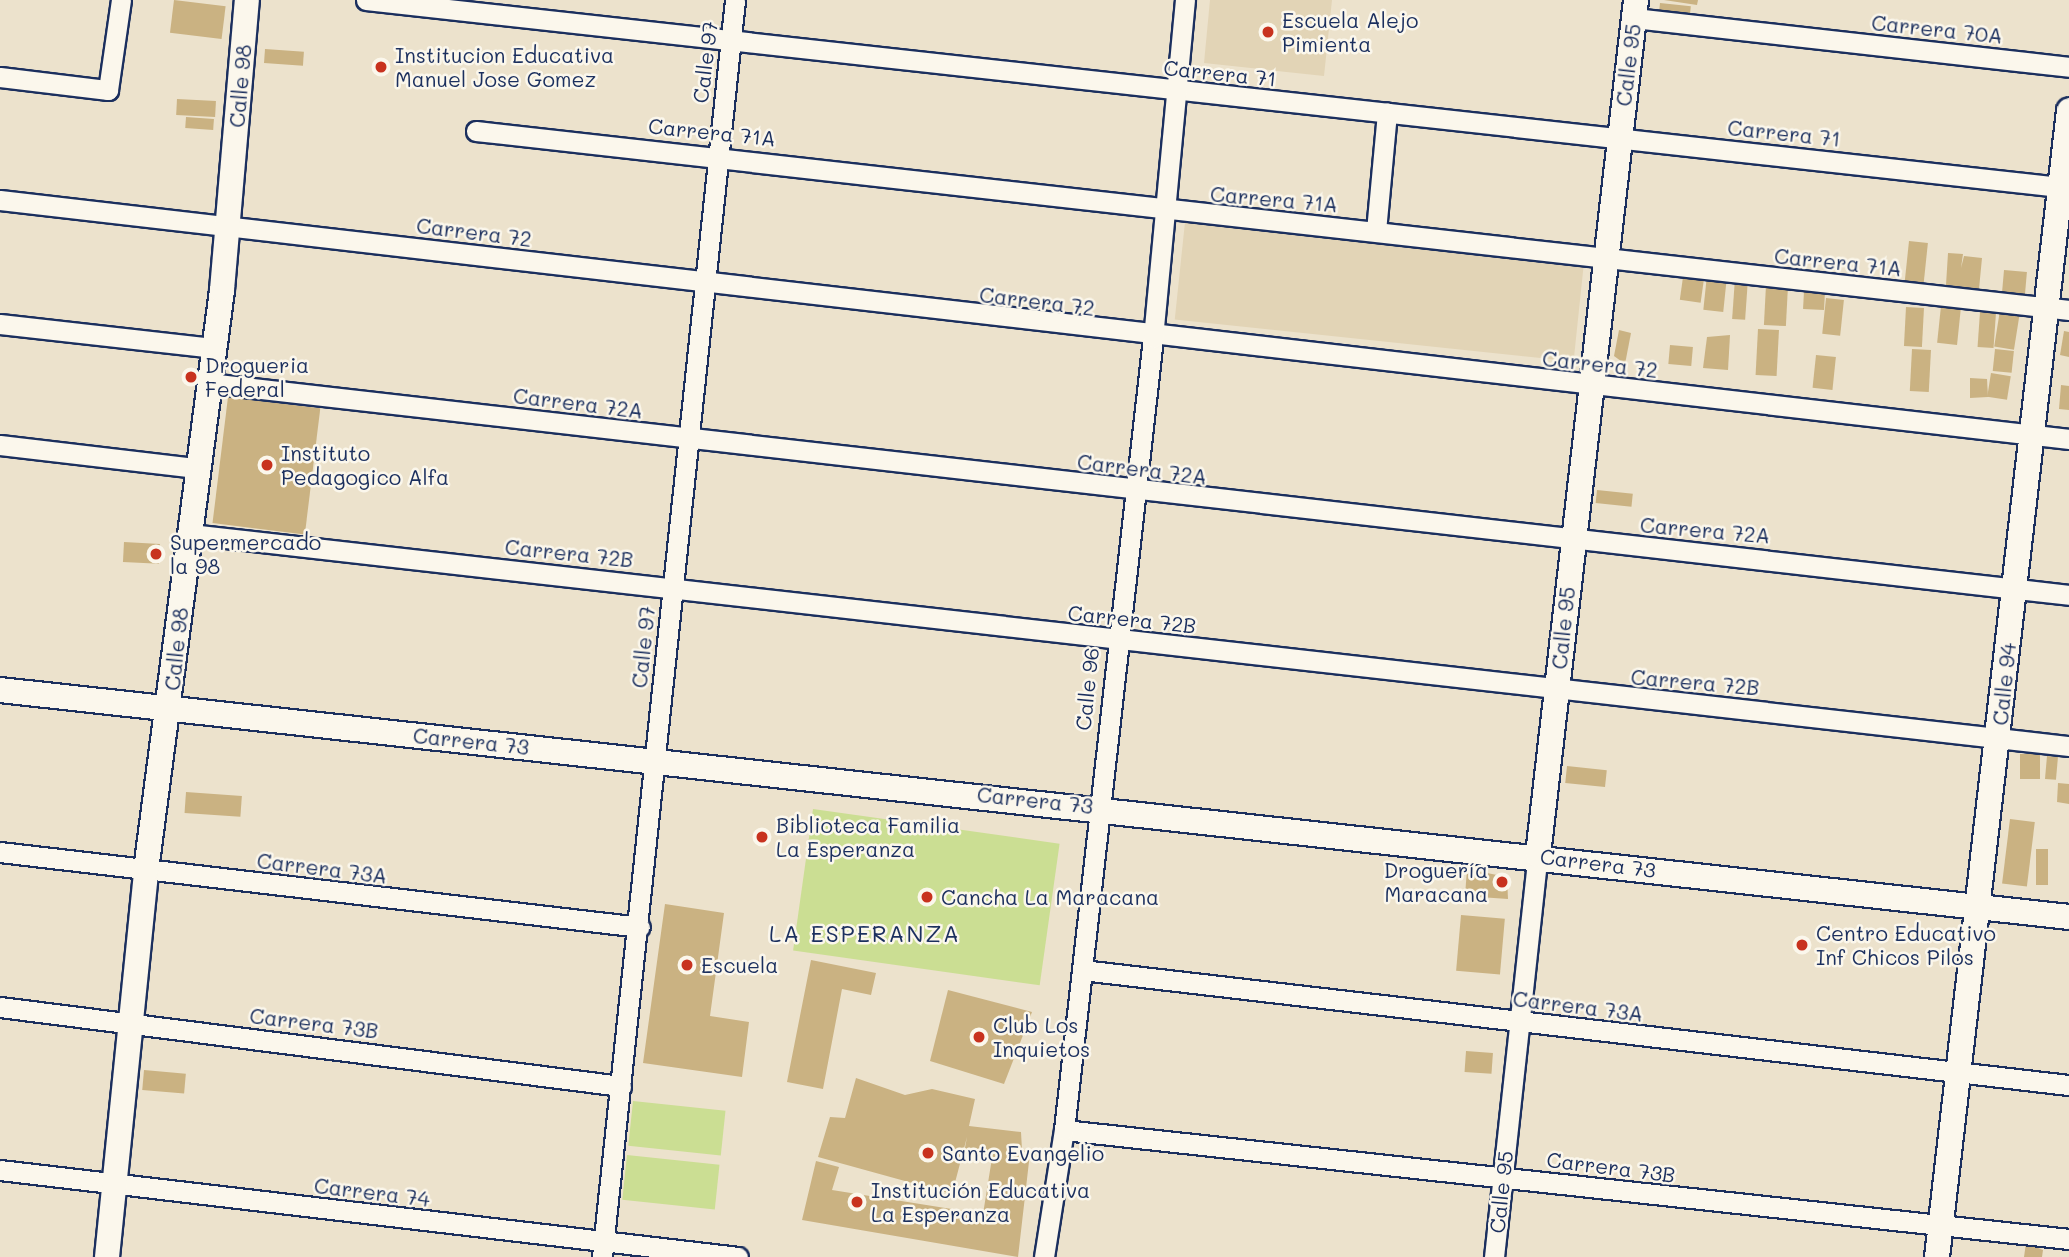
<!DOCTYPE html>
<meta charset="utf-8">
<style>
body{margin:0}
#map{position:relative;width:2069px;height:1257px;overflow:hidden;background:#ece2cc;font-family:Mali,sans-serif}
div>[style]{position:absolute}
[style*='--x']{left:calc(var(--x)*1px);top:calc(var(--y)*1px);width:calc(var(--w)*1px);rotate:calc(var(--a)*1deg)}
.built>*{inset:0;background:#e2d4b6;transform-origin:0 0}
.green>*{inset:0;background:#cbde93;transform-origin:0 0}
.building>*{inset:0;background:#cab282;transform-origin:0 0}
.roads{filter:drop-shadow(2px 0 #1b2f5e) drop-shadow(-2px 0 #1b2f5e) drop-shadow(0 2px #1b2f5e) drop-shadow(0 -2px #1b2f5e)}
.minor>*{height:19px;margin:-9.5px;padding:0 9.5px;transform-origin:9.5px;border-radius:9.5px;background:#fbf7ec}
.tertiary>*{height:24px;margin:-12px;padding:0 12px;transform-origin:12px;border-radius:12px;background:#fbf7ec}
.dots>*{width:19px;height:19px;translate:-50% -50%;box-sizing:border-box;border:4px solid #fbf7ec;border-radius:50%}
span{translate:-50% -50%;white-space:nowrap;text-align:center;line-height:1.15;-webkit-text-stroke:5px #fbf7ec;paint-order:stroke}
.poi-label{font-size:21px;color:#1b2f5e}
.left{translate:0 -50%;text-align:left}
.right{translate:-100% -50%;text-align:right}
.street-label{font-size:21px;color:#1b2f5e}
.neighbourhood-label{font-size:23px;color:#1b2f5e;letter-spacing:2px}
</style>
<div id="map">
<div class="built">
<i style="clip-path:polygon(1210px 0,1332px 0,1324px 76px,1204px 63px)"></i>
<i style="left:1185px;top:222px;width:401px;height:98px;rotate:6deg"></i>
</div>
<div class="green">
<i style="left:813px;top:809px;width:249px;height:143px;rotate:8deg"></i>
<i style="left:633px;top:1101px;width:93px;height:45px;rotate:6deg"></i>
<i style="left:627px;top:1155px;width:93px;height:45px;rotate:6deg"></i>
</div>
<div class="building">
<i style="left:174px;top:0;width:52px;height:33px;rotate:7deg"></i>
<i style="clip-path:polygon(1664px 0,1698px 0,1697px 5px)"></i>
<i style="left:1660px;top:3px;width:31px;height:12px;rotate:6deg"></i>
<i style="left:265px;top:49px;width:39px;height:14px;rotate:4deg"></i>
<i style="left:177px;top:99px;width:39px;height:16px;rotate:3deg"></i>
<i style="left:186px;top:117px;width:28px;height:11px;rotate:4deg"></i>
<i style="left:1909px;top:241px;width:19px;height:45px;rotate:6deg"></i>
<i style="clip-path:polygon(1948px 253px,1963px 254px,1961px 268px,1964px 256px,1982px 258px,1979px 289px,1946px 285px)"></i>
<i style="left:1684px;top:270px;width:21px;height:30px;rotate:8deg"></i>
<i style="left:2004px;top:270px;width:23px;height:24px;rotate:5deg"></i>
<i style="left:1707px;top:275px;width:20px;height:35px;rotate:6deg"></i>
<i style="left:1735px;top:278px;width:13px;height:41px;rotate:4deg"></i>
<i style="left:1766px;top:285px;width:22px;height:40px;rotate:3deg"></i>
<i style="left:1804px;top:291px;width:21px;height:18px;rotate:3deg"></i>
<i style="left:1826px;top:298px;width:18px;height:36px;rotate:6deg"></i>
<i style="left:1941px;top:306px;width:20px;height:37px;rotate:6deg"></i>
<i style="left:1906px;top:307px;width:18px;height:39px;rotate:3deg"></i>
<i style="left:2000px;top:310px;width:20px;height:37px;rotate:9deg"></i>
<i style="left:1980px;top:312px;width:16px;height:35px;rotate:4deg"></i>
<i style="left:1758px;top:329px;width:21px;height:46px;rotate:3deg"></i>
<i style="clip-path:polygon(1619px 330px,1631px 333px,1625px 364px,1614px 356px)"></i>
<i style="clip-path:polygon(2064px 331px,2069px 332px,2069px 357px,2060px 355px)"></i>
<i style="clip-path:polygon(1730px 335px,1728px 370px,1703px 368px,1707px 337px)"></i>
<i style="left:1670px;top:345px;width:23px;height:19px;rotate:5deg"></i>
<i style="left:1912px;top:349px;width:19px;height:42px;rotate:3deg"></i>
<i style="left:1995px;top:349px;width:19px;height:22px;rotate:6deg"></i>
<i style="left:1816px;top:355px;width:20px;height:33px;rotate:6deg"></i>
<i style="left:1991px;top:373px;width:20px;height:24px;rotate:9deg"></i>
<i style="clip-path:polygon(1970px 378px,1987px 379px,1988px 397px,1970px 398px)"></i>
<i style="clip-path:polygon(2061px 385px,2069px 386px,2069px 410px,2059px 409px)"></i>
<i style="left:228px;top:397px;width:93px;height:127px;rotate:7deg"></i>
<i style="left:1597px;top:490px;width:36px;height:13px;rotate:6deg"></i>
<i style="left:124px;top:542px;width:36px;height:20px;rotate:3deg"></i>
<i style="left:2020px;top:754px;width:20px;height:25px"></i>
<i style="left:2047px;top:756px;width:11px;height:23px;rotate:5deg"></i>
<i style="left:1567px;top:766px;width:40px;height:17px;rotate:6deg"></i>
<i style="clip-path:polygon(2058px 783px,2069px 784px,2069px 804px,2057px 802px)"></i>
<i style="left:186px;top:792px;width:56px;height:21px;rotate:4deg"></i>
<i style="left:2010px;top:819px;width:25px;height:65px;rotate:7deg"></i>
<i style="left:2036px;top:849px;width:12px;height:36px"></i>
<i style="clip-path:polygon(1467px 869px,1507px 877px,1508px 899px,1465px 896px)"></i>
<i style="clip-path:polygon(665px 904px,724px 913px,710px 1016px,749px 1022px,742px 1077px,643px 1063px)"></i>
<i style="left:1461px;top:915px;width:44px;height:56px;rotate:5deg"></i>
<i style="clip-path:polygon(811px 960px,876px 973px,871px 995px,842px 989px,823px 1089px,787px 1082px)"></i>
<i style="clip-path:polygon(948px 990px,1032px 1012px,1004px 1084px,930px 1061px)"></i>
<i style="left:1466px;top:1051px;width:27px;height:21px;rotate:4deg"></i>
<i style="left:144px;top:1070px;width:42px;height:20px;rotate:5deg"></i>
<i style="clip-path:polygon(856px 1078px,905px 1095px,932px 1089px,975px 1099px,969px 1126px,1021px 1132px,1022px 1150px,1030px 1153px,1018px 1257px,802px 1220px,816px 1161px,839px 1167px,832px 1190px,983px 1214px,992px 1158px,964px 1153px,967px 1137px,952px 1194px,818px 1157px,830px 1117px,845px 1118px)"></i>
<i style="clip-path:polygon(2026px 1243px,2043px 1250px,2042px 1257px,2024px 1257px)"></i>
</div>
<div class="roads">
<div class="minor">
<i style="--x:366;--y:0;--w:1713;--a:6.3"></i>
<i style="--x:1634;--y:18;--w:438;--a:6.4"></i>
<i style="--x:0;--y:77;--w:109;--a:6.9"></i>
<i style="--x:108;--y:90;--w:91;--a:-81.8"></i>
<i style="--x:476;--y:131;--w:1603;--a:6.41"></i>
<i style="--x:0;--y:200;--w:2083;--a:6.59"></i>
<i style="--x:1376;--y:231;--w:119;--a:-84.7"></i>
<i style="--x:0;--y:324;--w:214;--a:6.4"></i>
<i style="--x:209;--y:383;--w:1872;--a:6.5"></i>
<i style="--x:0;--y:445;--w:198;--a:6.7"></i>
<i style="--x:190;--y:534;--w:1891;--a:6.44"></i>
<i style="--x:0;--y:852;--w:644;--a:6.68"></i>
<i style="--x:1082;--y:970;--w:994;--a:6.65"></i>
<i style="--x:0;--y:1007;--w:626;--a:7.25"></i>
<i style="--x:1064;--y:1130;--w:1011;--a:6.19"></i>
<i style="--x:0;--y:1170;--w:743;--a:6.72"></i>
<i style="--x:602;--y:1257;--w:1264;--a:-83.96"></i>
<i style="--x:1044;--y:1257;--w:129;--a:-81.1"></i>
<i style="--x:1064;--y:1130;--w:797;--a:-83.59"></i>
<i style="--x:1153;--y:338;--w:340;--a:-84.6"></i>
<i style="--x:1494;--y:1257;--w:404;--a:-83.8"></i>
</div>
<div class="tertiary">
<i style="--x:0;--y:690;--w:2081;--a:6.26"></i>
<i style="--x:1538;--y:855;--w:861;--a:-83.46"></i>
<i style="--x:107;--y:1257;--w:389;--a:-84.2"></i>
<i style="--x:146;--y:870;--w:585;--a:-82.53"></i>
<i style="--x:222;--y:290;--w:291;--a:-85.1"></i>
<i style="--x:1937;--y:1257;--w:1154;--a:-83.43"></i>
</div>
</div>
<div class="dots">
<i style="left:1268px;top:32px;background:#c8321e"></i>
<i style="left:381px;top:67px;background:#c8321e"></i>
<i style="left:191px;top:377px;background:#c8321e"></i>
<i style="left:267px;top:465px;background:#c8321e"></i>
<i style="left:156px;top:554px;background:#c8321e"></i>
<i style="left:762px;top:837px;background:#c8321e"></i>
<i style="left:1502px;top:882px;background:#c8321e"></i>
<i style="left:927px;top:897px;background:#c8321e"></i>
<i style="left:1802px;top:945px;background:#c8321e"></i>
<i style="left:687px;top:965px;background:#c8321e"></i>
<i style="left:979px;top:1037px;background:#c8321e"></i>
<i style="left:928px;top:1153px;background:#c8321e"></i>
<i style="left:857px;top:1202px;background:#c8321e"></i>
</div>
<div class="poi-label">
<span class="left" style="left:1282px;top:32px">Escuela Alejo<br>Pimienta</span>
<span class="left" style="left:395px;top:67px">Institucion Educativa<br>Manuel Jose Gomez</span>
<span class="left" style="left:205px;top:377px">Drogueria<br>Federal</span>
<span class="left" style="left:281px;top:465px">Instituto<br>Pedagogico Alfa</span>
<span class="left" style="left:170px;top:554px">Supermercado<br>la 98</span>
<span class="left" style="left:776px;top:837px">Biblioteca Familia<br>La Esperanza</span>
<span class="right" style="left:1488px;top:882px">Droguería<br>Maracana</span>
<span class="left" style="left:941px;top:897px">Cancha La Maracana</span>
<span class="left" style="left:1816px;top:945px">Centro Educativo<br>Inf Chicos Pilos</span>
<span class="left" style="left:701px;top:965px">Escuela</span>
<span class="left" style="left:993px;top:1037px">Club Los<br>Inquietos</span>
<span class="left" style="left:942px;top:1153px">Santo Evangelio</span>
<span class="left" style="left:871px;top:1202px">Institución Educativa<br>La Esperanza</span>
</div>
<div class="street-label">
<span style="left:1937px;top:29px;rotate:6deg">Carrera 70A</span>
<span style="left:705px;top:62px;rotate:-83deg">Calle 97</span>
<span style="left:1628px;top:65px;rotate:-83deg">Calle 95</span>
<span style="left:1220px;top:73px;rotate:6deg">Carrera 71</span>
<span style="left:240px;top:86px;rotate:-85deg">Calle 98</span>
<span style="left:712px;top:132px;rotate:6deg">Carrera 71A</span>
<span style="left:1784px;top:133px;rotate:6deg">Carrera 71</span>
<span style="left:1274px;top:199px;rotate:5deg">Carrera 71A</span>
<span style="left:474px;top:232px;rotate:7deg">Carrera 72</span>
<span style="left:1838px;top:262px;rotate:6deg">Carrera 71A</span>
<span style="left:1037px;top:301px;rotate:7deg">Carrera 72</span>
<span style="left:1600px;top:364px;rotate:6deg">Carrera 72</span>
<span style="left:578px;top:403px;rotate:7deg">Carrera 72A</span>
<span style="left:1142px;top:469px;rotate:7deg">Carrera 72A</span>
<span style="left:1705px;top:530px;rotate:5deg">Carrera 72A</span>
<span style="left:569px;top:553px;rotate:6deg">Carrera 72B</span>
<span style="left:1132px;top:619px;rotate:6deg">Carrera 72B</span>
<span style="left:1563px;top:628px;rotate:-84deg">Calle 95</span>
<span style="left:643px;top:647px;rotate:-84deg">Calle 97</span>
<span style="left:176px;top:649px;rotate:-84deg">Calle 98</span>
<span style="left:1695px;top:682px;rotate:5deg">Carrera 72B</span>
<span style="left:2004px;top:684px;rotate:-84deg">Calle 94</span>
<span style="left:1087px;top:689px;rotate:-84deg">Calle 96</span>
<span style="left:471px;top:741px;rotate:6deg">Carrera 73</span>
<span style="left:1035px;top:800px;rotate:6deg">Carrera 73</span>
<span style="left:1598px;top:863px;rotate:7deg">Carrera 73</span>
<span style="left:322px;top:868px;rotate:7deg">Carrera 73A</span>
<span style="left:1578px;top:1006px;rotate:7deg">Carrera 73A</span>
<span style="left:314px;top:1023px;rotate:7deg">Carrera 73B</span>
<span style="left:1611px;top:1167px;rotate:7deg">Carrera 73B</span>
<span style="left:372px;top:1192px;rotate:7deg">Carrera 74</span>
<span style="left:1501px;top:1192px;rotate:-84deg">Calle 95</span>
</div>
<div class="neighbourhood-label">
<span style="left:865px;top:933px">LA ESPERANZA</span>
</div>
</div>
